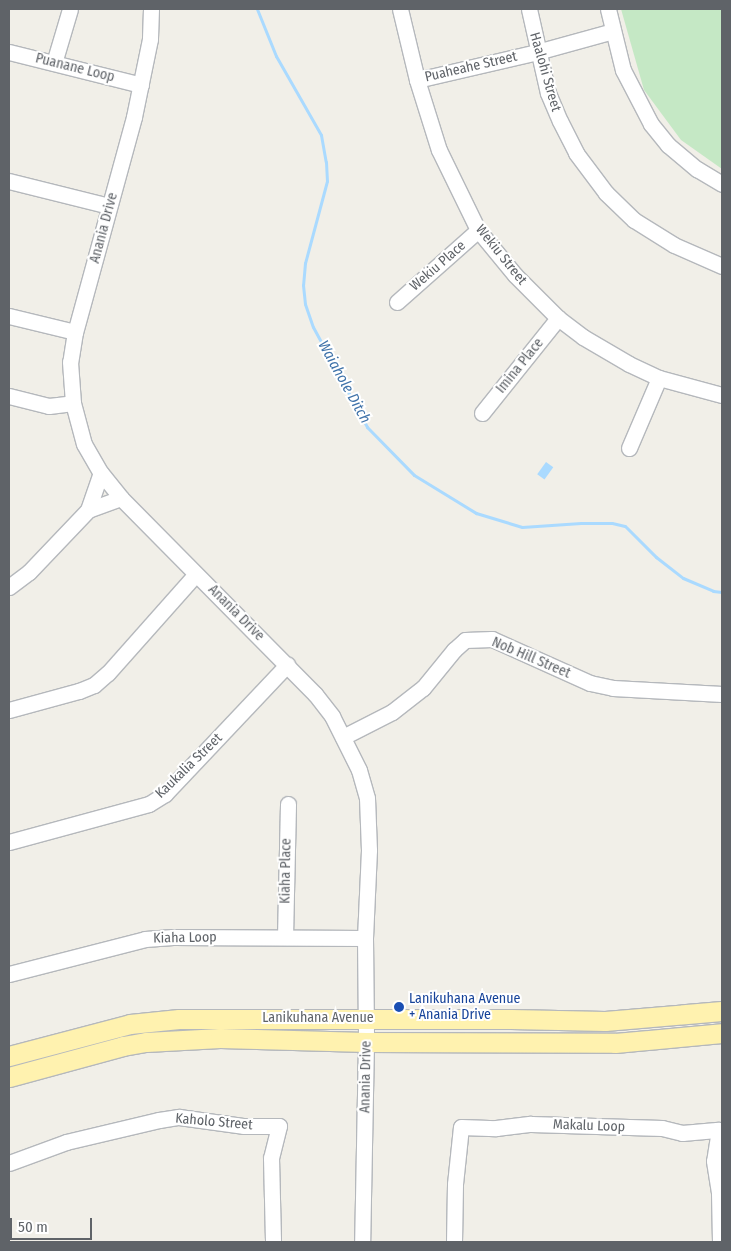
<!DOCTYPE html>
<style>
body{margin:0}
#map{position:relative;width:731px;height:1251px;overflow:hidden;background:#f1efe8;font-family:"Fira Sans Condensed",sans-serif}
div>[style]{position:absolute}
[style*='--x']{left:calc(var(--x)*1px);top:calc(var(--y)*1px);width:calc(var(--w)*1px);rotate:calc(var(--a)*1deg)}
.green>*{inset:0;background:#c5e8c5}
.water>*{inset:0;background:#aadaff;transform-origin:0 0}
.stream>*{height:3px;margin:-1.5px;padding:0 1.5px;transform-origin:1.5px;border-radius:1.5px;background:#aadaff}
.roads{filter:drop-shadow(1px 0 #b5b8bc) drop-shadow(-1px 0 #b5b8bc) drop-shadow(0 1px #b5b8bc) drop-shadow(0 -1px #b5b8bc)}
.minor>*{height:15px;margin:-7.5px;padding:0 7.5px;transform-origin:7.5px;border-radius:7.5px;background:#fff}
.major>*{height:19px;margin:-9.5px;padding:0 9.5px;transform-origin:9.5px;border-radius:9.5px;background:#fff2af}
.dots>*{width:14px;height:14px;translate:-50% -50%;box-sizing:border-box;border:2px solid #fff;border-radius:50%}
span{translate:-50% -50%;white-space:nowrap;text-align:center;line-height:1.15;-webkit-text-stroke:4px #fff;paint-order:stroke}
.street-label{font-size:14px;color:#5f6368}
.transit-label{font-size:14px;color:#164399}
.left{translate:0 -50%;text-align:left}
.water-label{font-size:15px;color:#4174aa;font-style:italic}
.frame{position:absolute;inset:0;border:10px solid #5f6368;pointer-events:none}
.scale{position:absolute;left:10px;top:1218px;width:82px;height:22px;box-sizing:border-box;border:2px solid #5f6368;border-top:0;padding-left:6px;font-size:15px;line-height:18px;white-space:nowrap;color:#5f6368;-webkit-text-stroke:4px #fff;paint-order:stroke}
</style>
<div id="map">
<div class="green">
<i style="clip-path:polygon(621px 9px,722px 9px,722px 169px,681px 140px,644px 90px)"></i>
</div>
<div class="water">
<i style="left:546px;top:462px;width:9px;height:15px;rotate:36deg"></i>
</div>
<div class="stream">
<i style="--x:257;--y:9;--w:51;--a:68"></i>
<i style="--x:276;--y:56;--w:91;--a:60.3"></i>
<i style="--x:321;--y:135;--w:27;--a:80"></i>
<i style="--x:326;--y:162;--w:19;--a:87"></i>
<i style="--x:327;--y:181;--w:85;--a:105"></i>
<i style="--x:305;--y:263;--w:22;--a:95"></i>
<i style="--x:303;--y:285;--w:19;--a:84"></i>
<i style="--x:305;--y:304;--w:24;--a:71"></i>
<i style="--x:313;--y:327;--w:114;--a:61.6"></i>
<i style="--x:367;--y:427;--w:67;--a:45.6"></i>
<i style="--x:414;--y:475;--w:73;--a:31.5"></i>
<i style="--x:476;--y:513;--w:48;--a:16.9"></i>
<i style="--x:522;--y:527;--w:59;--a:-3.9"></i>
<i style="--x:581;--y:523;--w:31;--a:0"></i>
<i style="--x:612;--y:523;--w:13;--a:13"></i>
<i style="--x:625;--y:526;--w:44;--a:45"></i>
<i style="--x:656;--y:557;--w:34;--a:38"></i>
<i style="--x:683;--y:578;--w:33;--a:23"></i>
<i style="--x:713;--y:591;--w:9;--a:6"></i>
</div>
<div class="roads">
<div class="minor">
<i style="--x:151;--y:9;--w:30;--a:92"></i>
<i style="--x:150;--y:39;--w:80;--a:101.6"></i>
<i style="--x:134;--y:117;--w:223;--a:105.3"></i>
<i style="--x:75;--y:332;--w:30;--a:99"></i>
<i style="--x:70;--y:362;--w:41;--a:85.8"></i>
<i style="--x:73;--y:403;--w:42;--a:75"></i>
<i style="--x:84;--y:444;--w:34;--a:60"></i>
<i style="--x:101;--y:473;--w:32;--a:51"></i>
<i style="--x:121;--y:498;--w:276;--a:45.3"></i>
<i style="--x:315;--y:694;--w:28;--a:52"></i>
<i style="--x:332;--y:716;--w:60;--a:63.4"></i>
<i style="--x:359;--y:770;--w:29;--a:74"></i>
<i style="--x:367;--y:798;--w:52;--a:87.8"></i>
<i style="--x:369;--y:850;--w:88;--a:92.6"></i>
<i style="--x:365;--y:938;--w:104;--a:89.4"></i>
<i style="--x:366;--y:1042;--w:200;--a:91.1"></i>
<i style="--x:400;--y:9;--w:73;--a:76.5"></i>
<i style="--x:417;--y:80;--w:73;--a:72.6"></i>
<i style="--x:439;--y:150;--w:89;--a:64"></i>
<i style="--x:478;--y:230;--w:58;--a:50.6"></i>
<i style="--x:515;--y:275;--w:61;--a:45"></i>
<i style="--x:558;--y:318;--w:31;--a:37"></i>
<i style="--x:583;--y:337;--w:53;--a:30.4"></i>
<i style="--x:629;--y:364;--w:33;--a:25"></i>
<i style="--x:659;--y:378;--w:65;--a:15.1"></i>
<i style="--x:529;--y:9;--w:86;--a:77.3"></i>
<i style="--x:548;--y:93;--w:30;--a:67"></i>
<i style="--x:560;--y:121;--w:36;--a:63"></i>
<i style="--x:576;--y:153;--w:50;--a:53.1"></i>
<i style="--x:606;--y:193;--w:39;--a:44"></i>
<i style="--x:634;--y:220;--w:47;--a:32"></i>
<i style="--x:674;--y:245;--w:52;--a:23.6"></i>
<i style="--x:608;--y:9;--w:63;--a:76.2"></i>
<i style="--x:623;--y:70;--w:61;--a:62.6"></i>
<i style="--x:651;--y:124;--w:27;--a:51"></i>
<i style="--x:668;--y:145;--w:38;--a:40"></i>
<i style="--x:697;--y:169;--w:29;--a:31"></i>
<i style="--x:9;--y:52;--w:136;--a:14"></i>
<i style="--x:54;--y:63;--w:56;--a:-73.5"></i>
<i style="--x:417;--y:80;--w:123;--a:-13.1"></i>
<i style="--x:537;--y:52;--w:79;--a:-15.4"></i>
<i style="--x:9;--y:181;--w:103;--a:14"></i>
<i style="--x:397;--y:302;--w:108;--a:-41.6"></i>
<i style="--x:9;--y:316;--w:68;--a:13.6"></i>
<i style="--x:9;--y:396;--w:41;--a:14"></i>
<i style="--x:49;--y:406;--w:24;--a:-7"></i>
<i style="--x:482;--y:413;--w:122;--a:-51.3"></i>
<i style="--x:629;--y:448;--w:76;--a:-66.8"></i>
<i style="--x:88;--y:510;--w:39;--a:-71"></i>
<i style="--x:9;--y:587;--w:25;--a:-37"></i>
<i style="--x:29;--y:572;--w:86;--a:-46.4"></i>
<i style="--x:88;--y:510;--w:35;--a:-20"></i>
<i style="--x:9;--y:710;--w:73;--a:-15.2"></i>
<i style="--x:79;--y:691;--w:16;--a:-22"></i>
<i style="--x:94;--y:685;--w:18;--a:-41"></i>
<i style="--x:108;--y:673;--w:132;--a:-48.4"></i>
<i style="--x:343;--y:737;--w:55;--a:-27"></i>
<i style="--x:392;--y:712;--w:39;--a:-38"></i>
<i style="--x:423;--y:688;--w:49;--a:-50.8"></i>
<i style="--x:454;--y:650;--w:15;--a:-42"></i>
<i style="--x:465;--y:640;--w:27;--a:-2"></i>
<i style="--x:492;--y:639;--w:107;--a:24.2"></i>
<i style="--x:590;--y:683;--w:24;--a:12"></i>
<i style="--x:613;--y:688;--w:109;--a:3.2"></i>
<i style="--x:9;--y:842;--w:145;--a:-15.2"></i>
<i style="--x:149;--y:804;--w:19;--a:-32"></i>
<i style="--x:165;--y:794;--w:178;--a:-46.6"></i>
<i style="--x:285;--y:937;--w:133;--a:-88.7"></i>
<i style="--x:9;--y:974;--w:140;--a:-14.4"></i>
<i style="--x:145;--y:939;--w:28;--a:-4"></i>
<i style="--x:173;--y:937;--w:192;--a:0.3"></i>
<i style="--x:9;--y:1163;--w:61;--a:-20.2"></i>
<i style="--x:66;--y:1142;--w:96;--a:-13.3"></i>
<i style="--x:159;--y:1120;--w:20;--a:-9"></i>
<i style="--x:179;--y:1117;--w:66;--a:7.9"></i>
<i style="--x:244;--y:1126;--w:35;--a:0"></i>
<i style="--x:279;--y:1126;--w:33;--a:104"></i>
<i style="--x:271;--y:1158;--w:84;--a:88.6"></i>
<i style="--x:454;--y:1242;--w:58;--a:-89"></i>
<i style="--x:455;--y:1184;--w:57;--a:-84"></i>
<i style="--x:461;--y:1127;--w:35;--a:2"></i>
<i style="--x:496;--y:1128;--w:35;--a:-7"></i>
<i style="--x:531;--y:1124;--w:131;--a:1.7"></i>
<i style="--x:662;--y:1128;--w:21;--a:14"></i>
<i style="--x:682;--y:1133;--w:37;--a:-5"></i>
<i style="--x:719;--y:1130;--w:31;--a:99"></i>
<i style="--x:714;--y:1161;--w:32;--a:81"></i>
<i style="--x:719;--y:1193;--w:49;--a:88.8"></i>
</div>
<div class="major">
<i style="--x:9;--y:1056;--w:125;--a:-14.8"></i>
<i style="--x:130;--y:1024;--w:49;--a:-5.8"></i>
<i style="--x:179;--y:1019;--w:332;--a:0"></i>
<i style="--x:511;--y:1019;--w:94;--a:1.2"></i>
<i style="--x:605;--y:1021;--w:117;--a:-4.9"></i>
<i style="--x:9;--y:1077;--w:118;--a:-15.2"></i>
<i style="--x:123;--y:1046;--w:23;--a:-10"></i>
<i style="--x:146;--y:1042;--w:74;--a:-3.1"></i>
<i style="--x:220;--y:1038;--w:146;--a:1.6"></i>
<i style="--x:366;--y:1042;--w:249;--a:0.2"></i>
<i style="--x:615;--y:1043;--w:107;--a:-5.3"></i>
</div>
</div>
<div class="dots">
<i style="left:399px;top:1007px;background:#1a4fb4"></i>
</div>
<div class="street-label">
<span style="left:471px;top:67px;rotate:-13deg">Puaheahe Street</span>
<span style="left:75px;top:68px;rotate:14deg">Puanane Loop</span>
<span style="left:545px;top:72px;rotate:74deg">Haalohi Street</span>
<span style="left:104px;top:228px;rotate:-75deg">Anania Drive</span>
<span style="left:501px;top:255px;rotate:51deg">Wekiu Street</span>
<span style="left:438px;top:266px;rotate:-41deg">Wekiu Place</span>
<span style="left:520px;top:366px;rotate:-51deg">Imina Place</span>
<span style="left:236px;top:613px;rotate:45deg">Anania Drive</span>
<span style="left:531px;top:658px;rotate:23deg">Nob Hill Street</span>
<span style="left:189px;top:766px;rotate:-44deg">Kaukalia Street</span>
<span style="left:286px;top:871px;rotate:-89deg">Kiaha Place</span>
<span style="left:185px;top:938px;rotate:-1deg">Kiaha Loop</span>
<span style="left:318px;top:1018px">Lanikuhana Avenue</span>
<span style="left:366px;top:1077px;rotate:-89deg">Anania Drive</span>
<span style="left:214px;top:1122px;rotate:5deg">Kaholo Street</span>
<span style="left:589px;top:1126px;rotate:2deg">Makalu Loop</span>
</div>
<div class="transit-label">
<span class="left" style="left:409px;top:1007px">Lanikuhana Avenue<br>+ Anania Drive</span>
</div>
<div class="water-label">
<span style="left:344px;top:382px;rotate:61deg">Waiahole Ditch</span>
</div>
<div class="frame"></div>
<div class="scale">50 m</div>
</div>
